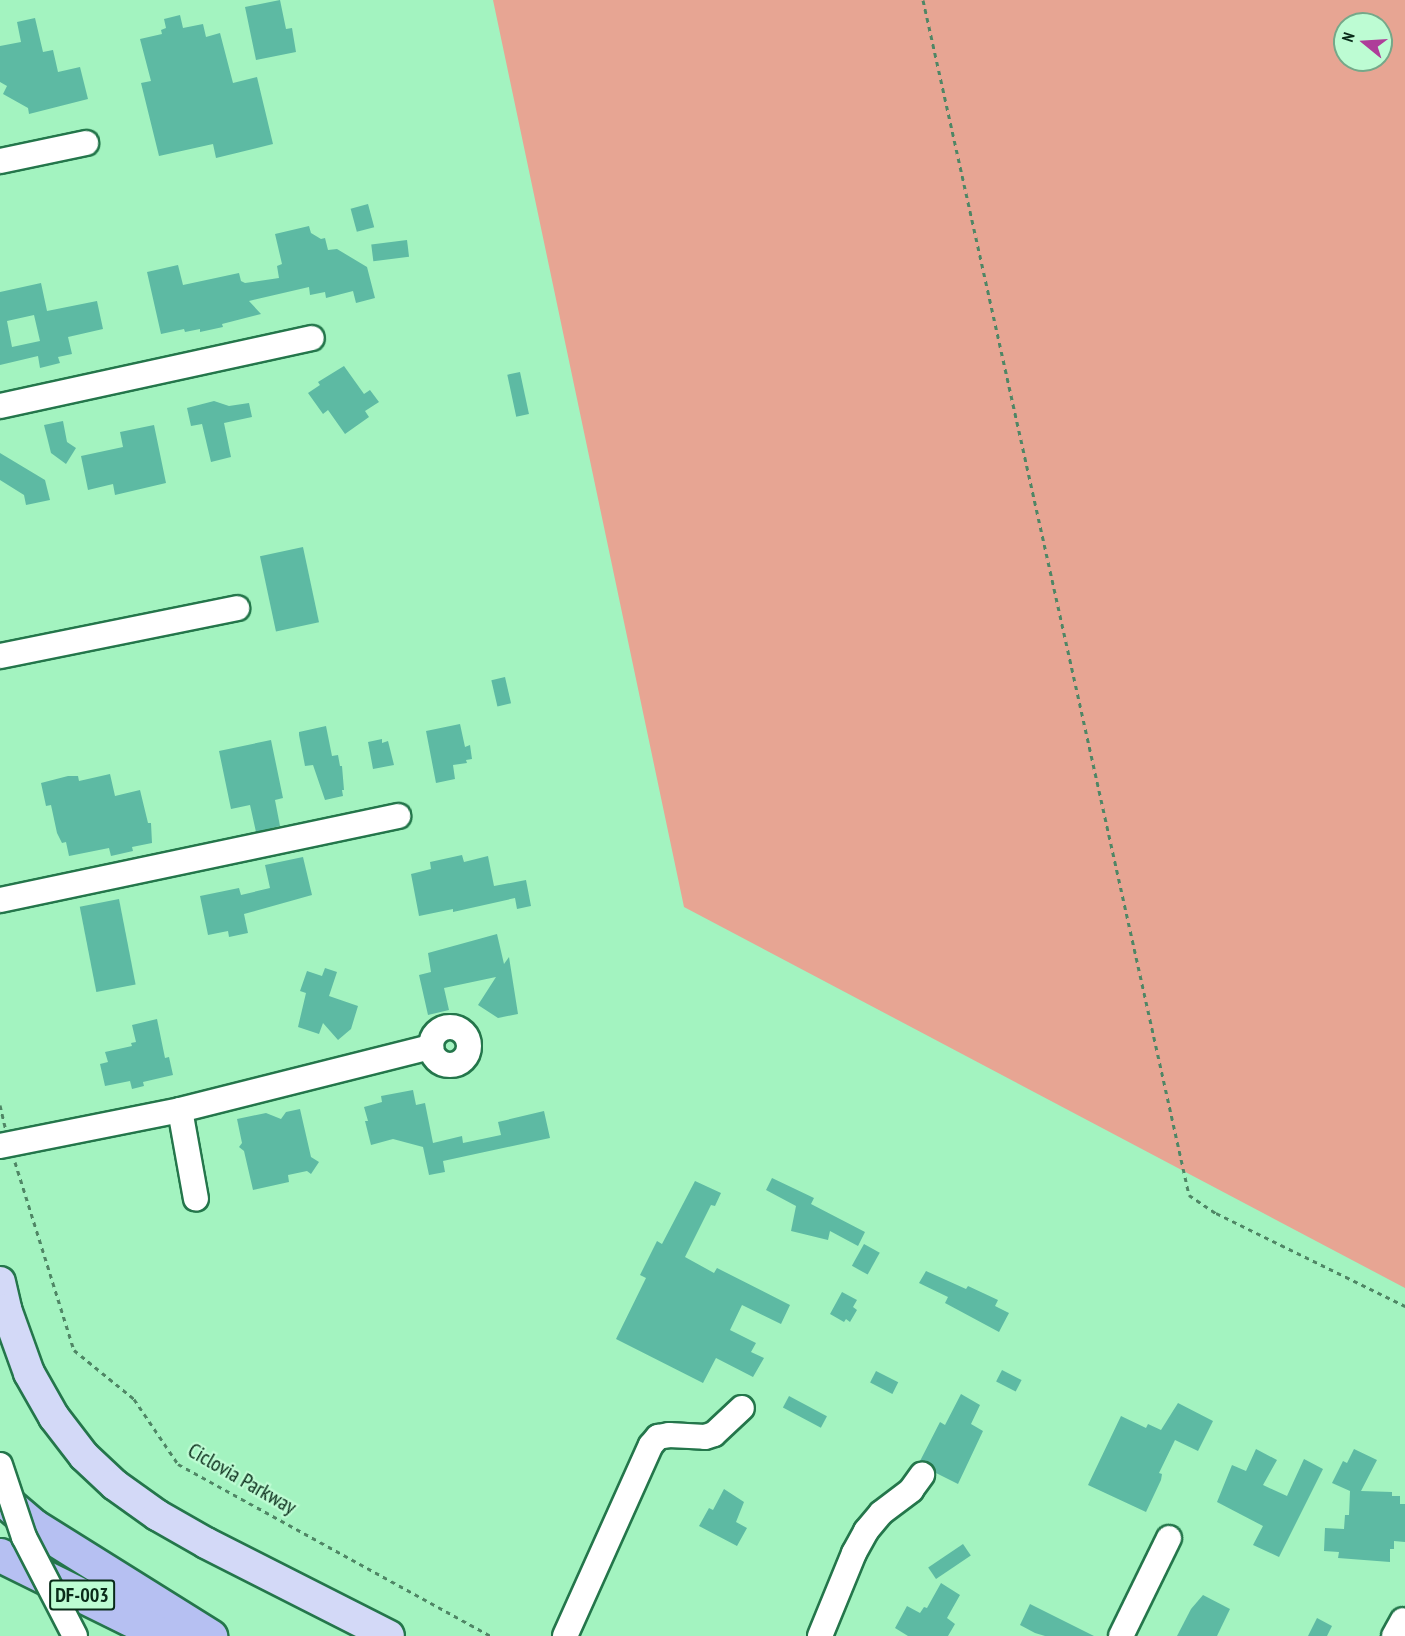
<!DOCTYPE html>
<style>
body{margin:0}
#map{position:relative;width:1405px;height:1636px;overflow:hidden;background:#a3f3c0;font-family:"PT Sans Narrow",sans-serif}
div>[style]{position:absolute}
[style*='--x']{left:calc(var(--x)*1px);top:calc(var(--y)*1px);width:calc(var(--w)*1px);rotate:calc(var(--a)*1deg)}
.green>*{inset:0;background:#e7a593}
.building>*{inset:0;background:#5dbaa3;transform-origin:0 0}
.path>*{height:3px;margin-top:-1.5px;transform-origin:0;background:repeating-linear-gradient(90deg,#4f8665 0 4.5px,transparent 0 9px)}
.roads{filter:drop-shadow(2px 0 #24764b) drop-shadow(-2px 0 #24764b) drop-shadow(0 2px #24764b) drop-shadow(0 -2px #24764b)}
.minor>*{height:24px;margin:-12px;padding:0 12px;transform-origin:12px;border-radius:12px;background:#fff}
.minor>.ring{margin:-12px;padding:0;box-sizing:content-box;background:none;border:24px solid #fff;border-radius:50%}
.major>*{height:30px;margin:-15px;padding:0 15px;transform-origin:15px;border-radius:15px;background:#d3d9f7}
.highway>*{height:33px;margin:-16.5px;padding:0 16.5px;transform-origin:16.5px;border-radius:16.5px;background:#b6c0f2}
.bridges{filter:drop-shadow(2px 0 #24764b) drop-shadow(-2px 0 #24764b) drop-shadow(0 2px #24764b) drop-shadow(0 -2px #24764b)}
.minor-bridge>*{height:24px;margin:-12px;padding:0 12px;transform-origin:12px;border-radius:12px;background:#fff}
span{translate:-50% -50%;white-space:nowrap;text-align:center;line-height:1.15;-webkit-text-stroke:4.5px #bdfcd3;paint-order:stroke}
.shield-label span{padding:2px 4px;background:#bdfcd3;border:2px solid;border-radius:4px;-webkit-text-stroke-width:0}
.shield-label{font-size:20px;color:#092b19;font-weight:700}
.street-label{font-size:21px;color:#092b19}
.north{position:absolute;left:1333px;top:12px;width:60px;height:60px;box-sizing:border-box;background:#bdfcd3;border:2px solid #75a889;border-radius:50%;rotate:288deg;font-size:16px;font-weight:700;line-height:24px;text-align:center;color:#092b19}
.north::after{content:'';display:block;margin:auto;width:21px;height:27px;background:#ae3d99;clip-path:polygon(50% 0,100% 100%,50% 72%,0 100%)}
</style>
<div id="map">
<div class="green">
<i style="clip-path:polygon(evenodd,493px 0,1405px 0,1405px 1288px,684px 907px,493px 0,1345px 24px,1381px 24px,1381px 60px,1345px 60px,1345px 24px)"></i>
</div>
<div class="building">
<i style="clip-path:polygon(280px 0,286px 29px,292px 28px,296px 52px,256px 60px,245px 7px)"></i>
<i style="clip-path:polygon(180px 15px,183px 28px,203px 24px,206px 37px,220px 33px,233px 83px,257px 77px,273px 144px,216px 158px,213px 144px,159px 156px,141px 83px,151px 81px,140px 39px,162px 34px,161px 30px,166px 28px,164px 19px)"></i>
<i style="clip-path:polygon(35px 18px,43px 52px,53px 50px,58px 72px,80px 67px,88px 99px,29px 114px,28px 108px,3px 94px,7px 86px,0 82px,0 46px,21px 42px,17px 22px)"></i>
<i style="left:368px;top:204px;width:24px;height:18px;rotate:75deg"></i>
<i style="clip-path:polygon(309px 226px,311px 233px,321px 239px,325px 238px,328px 250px,337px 249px,367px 267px,375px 298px,356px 303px,353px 291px,326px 298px,325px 292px,310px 295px,309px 287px,249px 301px,261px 314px,222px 324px,223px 327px,200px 332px,200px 329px,185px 332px,184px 329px,161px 334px,147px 272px,178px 265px,183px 285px,239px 273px,241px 281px,245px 283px,279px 278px,277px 266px,282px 264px,275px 234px)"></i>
<i style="left:407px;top:240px;width:17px;height:36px;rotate:83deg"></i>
<i style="clip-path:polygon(evenodd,41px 283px,47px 311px,97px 301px,103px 329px,68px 337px,72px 354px,58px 357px,60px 363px,40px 368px,38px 356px,0 365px,0 292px,41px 283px,34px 315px,40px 341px,12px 347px,7px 321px,34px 315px)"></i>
<i style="clip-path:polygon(344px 366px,364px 394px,370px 390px,379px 402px,365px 411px,369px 417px,345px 434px,328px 410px,323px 414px,308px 393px,320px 385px,318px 382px)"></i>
<i style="left:520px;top:372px;width:43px;height:13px;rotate:78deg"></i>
<i style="clip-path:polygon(214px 401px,229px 406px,249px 403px,252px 417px,224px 423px,231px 457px,211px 462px,202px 424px,191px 426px,187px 408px)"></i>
<i style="clip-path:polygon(63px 421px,67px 442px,76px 448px,66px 464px,51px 453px,44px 425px)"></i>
<i style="clip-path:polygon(154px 425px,166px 483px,115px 495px,113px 484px,88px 490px,81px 456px,123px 447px,120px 432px)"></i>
<i style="clip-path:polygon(0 453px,45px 480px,50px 500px,26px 505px,24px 495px,0 480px)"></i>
<i style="left:303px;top:547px;width:77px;height:44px;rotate:78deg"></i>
<i style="left:505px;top:677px;width:27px;height:14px;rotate:77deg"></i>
<i style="clip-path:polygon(460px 724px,465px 747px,470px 745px,472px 759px,466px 760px,467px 763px,453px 765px,455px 779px,436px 783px,426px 731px)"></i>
<i style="clip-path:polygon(326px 726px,332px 756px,338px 755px,340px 766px,342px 766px,344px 790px,342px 790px,343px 796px,325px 800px,313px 765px,305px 766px,299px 735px,299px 732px)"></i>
<i style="clip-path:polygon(382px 739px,382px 743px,388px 741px,394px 765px,373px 769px,368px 742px)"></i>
<i style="clip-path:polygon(271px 740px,283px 798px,275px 800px,280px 826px,256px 832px,250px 805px,231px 809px,219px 751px)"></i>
<i style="clip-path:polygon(110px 774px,115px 796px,140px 790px,148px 823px,151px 823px,152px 843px,132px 847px,133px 851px,111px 856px,109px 848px,69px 856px,66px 842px,62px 843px,57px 833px,51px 805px,46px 806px,41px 783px,68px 776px,78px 776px,79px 781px)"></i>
<i style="clip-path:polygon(462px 855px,464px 862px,488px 856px,494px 886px,526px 880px,531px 906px,517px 909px,515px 898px,453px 912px,453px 909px,419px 916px,411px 874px,431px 869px,430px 862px)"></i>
<i style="clip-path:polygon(303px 857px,312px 895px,244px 914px,248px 933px,229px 937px,228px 931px,208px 935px,200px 896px,239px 888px,241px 895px,270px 888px,265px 865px)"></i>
<i style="left:119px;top:899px;width:87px;height:40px;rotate:79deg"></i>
<i style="clip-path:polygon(497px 934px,504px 964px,509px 957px,518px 1014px,498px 1018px,478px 1005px,496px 977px,444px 988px,449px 1010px,428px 1015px,419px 975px,431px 972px,428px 953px)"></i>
<i style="clip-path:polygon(325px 968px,337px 972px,329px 996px,358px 1006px,351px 1029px,338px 1040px,323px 1023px,319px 1034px,298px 1027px,306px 993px,300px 991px,307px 971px,322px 976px)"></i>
<i style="clip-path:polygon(157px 1019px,165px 1058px,169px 1057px,173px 1075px,143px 1082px,144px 1086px,132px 1089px,130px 1081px,105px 1086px,100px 1064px,108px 1062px,105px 1052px,132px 1046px,131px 1043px,136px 1042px,132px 1025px)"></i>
<i style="clip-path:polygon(413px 1090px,416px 1105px,425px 1103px,433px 1143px,462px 1136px,463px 1143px,501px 1135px,498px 1122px,544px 1111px,550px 1138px,443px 1161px,445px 1172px,429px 1175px,423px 1147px,393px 1139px,371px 1145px,365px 1121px,368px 1121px,364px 1107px,382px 1102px,381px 1096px)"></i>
<i style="clip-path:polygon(300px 1109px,311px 1157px,319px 1162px,311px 1174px,307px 1171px,288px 1175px,289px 1182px,253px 1190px,244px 1151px,239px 1147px,242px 1143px,237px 1119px,266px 1113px,281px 1119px,286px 1112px)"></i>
<i style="clip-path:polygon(772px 1178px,814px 1198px,811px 1204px,865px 1232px,858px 1246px,830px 1231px,828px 1240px,791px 1231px,796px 1206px,766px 1190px)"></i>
<i style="clip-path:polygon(695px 1181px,721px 1193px,715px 1206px,711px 1205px,685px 1257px,714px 1273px,717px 1268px,790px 1305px,781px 1324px,742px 1305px,730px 1330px,756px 1343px,751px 1352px,764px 1358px,753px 1377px,716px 1358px,703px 1383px,616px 1339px,646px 1278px,640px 1275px,657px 1241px,662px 1244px)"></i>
<i style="left:864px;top:1244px;width:18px;height:25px;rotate:29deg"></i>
<i style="clip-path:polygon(926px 1271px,966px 1289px,968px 1286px,998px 1300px,995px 1306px,1009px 1313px,999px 1332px,945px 1303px,948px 1297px,919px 1283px)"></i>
<i style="clip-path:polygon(842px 1292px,857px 1300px,853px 1307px,857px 1310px,850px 1322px,846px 1319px,844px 1322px,830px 1314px)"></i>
<i style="left:1002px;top:1370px;width:22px;height:13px;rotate:27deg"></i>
<i style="left:876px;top:1371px;width:25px;height:13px;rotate:27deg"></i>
<i style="clip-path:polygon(961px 1394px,980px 1405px,971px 1424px,983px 1431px,958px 1484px,936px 1473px,930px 1463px,920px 1461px,940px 1422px,945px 1425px)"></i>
<i style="left:789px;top:1396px;width:43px;height:13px;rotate:28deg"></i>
<i style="clip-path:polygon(1178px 1403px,1213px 1421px,1198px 1451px,1175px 1440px,1159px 1473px,1162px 1474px,1161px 1480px,1146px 1512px,1088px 1485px,1121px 1416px,1146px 1428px,1148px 1424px,1161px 1430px)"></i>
<i style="clip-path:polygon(1256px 1449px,1277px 1460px,1263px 1485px,1287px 1496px,1304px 1459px,1323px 1469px,1279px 1557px,1253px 1545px,1263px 1526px,1217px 1502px,1232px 1465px,1246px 1471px)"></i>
<i style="clip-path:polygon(1354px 1449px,1377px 1460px,1361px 1491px,1392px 1492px,1392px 1496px,1400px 1496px,1400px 1504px,1405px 1504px,1405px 1542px,1394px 1541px,1394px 1549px,1390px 1549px,1390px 1562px,1338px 1558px,1339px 1552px,1324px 1551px,1325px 1528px,1344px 1529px,1345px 1515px,1349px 1515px,1350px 1491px,1332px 1483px,1343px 1461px,1347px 1463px)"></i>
<i style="clip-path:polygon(724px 1489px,744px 1502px,736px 1522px,747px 1528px,737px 1546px,699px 1526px,709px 1508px,713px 1510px)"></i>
<i style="left:963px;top:1544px;width:14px;height:42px;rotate:56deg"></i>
<i style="clip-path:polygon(941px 1583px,960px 1595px,947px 1618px,955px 1624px,948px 1636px,908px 1636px,895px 1628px,907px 1606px,920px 1613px,924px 1607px,927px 1608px)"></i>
<i style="clip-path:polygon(1203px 1595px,1230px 1609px,1217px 1636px,1177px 1636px,1191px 1609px)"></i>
<i style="clip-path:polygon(1030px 1604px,1094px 1636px,1045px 1636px,1035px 1633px,1020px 1625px)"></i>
<i style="clip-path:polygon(1317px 1618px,1332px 1626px,1327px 1636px,1308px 1636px)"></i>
</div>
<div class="path">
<i style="--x:923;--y:0;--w:1224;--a:77.45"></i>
<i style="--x:1189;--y:1195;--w:32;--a:34"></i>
<i style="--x:1216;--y:1213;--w:211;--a:26.2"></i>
<i style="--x:0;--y:1105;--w:23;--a:77"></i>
<i style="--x:15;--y:1162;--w:197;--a:72.6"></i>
<i style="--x:74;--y:1350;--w:77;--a:39.2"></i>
<i style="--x:134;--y:1399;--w:78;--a:55.9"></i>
<i style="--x:178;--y:1464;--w:357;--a:28.8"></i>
</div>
<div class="roads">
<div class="minor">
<i style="--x:0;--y:161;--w:88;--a:-11.8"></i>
<i style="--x:0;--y:406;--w:319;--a:-12.3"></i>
<i style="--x:0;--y:656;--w:242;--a:-11.4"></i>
<i style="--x:0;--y:900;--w:407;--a:-11.9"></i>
<i class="ring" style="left:431px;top:1027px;width:14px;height:14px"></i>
<i style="--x:180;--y:1110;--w:90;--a:79.8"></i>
<i style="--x:0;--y:1146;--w:184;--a:-11.3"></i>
<i style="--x:180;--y:1110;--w:259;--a:-14.1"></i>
<i style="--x:565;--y:1636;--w:209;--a:-65.8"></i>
<i style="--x:651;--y:1445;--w:11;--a:-49"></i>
<i style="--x:658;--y:1437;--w:11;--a:-10"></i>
<i style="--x:669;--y:1435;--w:36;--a:3"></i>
<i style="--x:705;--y:1437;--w:9;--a:-18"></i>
<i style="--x:714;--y:1434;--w:38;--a:-43"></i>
<i style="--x:820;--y:1636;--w:90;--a:-67.7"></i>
<i style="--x:854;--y:1553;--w:25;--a:-61"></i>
<i style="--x:866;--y:1531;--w:23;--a:-50"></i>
<i style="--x:881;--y:1513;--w:38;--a:-37"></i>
<i style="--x:911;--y:1490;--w:19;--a:-54"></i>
<i style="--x:1121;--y:1636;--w:109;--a:-63.9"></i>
<i style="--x:1394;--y:1636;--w:18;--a:-61"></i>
</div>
<div class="major">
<i style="--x:0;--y:1282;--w:28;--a:77"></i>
<i style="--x:6;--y:1309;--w:68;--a:70.2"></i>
<i style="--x:29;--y:1373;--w:51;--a:60.4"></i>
<i style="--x:54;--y:1417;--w:49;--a:52.4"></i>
<i style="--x:84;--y:1456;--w:42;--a:43.1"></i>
<i style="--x:115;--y:1485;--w:52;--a:35.5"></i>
<i style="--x:157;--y:1515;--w:56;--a:29.7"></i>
<i style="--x:206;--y:1543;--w:205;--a:26.9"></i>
</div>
<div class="highway">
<i style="--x:0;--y:1497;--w:45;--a:40.5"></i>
<i style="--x:34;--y:1526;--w:208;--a:32"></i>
<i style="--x:0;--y:1555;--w:183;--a:26.3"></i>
</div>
</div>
<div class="bridges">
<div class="minor-bridge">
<i style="--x:0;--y:1465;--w:76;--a:71.6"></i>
<i style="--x:24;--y:1537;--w:111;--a:62.7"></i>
</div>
</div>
<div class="shield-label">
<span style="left:82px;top:1595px">DF-003</span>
</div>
<div class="street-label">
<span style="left:242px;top:1479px;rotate:30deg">Ciclovia Parkway</span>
</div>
<div class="north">N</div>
</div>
